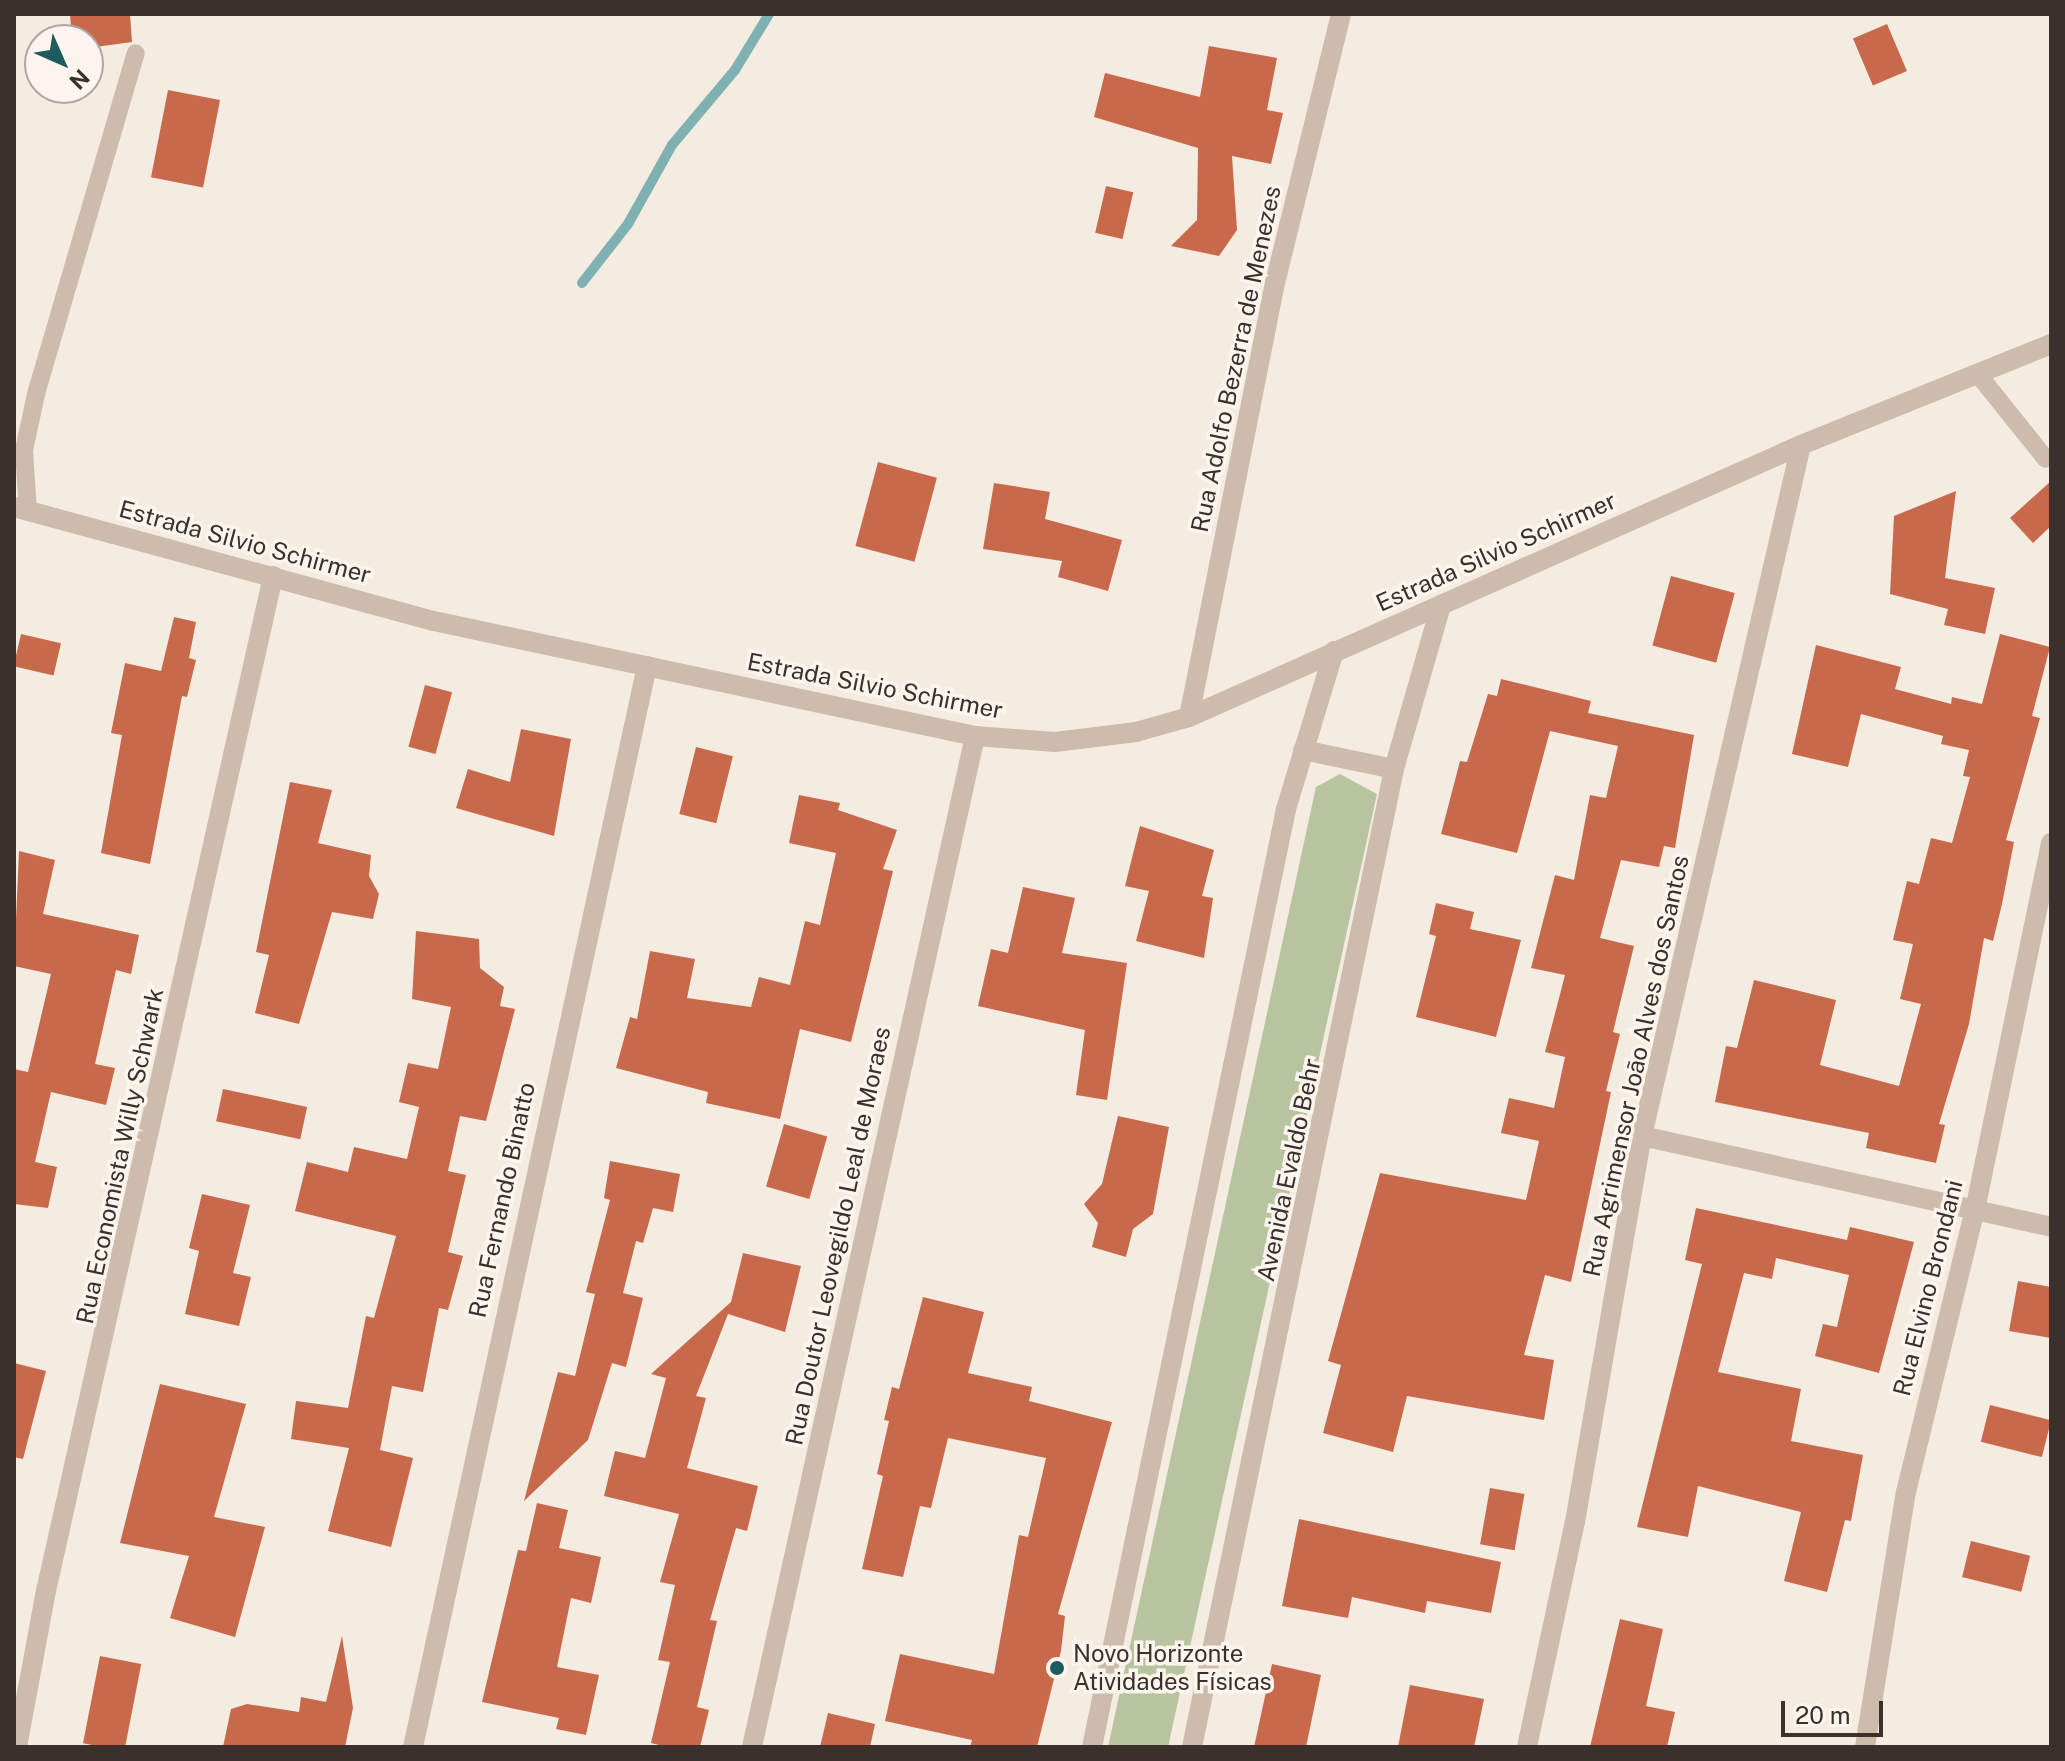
<!DOCTYPE html>
<meta charset="utf-8">
<style>
body{margin:0}
#map{position:relative;width:2065px;height:1761px;overflow:hidden;background:#f4ebe1;font-family:"Public Sans",sans-serif}
div>[style]{position:absolute}
[style*='--x']{left:calc(var(--x)*1px);top:calc(var(--y)*1px);width:calc(var(--w)*1px);rotate:calc(var(--a)*1deg)}
.green>*{inset:0;background:#b8c4a0}
.stream>*{height:10px;margin:-5px;padding:0 5px;transform-origin:5px;border-radius:5px;background:#7fb0b2}
.building>*{inset:0;background:#c8694b;transform-origin:0 0}
.service>*{height:18px;margin:-9px;padding:0 9px;transform-origin:9px;border-radius:9px;background:#cdbbac}
.minor>*{height:20px;margin:-10px;padding:0 10px;transform-origin:10px;border-radius:10px;background:#cdbbac}
.tertiary>*{height:20px;margin:-10px;padding:0 10px;transform-origin:10px;border-radius:10px;background:#cdbbac}
.dots>*{width:22px;height:22px;translate:-50% -50%;box-sizing:border-box;border:4px solid #fbf5ee;border-radius:50%}
span{translate:-50% -50%;white-space:nowrap;text-align:center;line-height:1.15;-webkit-text-stroke:7px #fbf5ee;paint-order:stroke}
.street-label{font-size:24px;color:#3b302b}
.poi-label{font-size:24px;color:#3b302b}
.left{translate:0 -50%;text-align:left}
.frame{position:absolute;inset:0;border:16px solid #3b302b;pointer-events:none}
.north{position:absolute;left:24px;top:24px;width:80px;height:80px;box-sizing:border-box;background:#fbf5ee;border:2px solid #aea6a0;border-radius:50%;rotate:135deg;font-size:22px;font-weight:700;line-height:32px;text-align:center;color:#3b302b}
.north::after{content:'';display:block;margin:auto;width:28px;height:36px;background:#1f5a5e;clip-path:polygon(50% 0,100% 100%,50% 72%,0 100%)}
.scale{position:absolute;left:1781px;top:1701px;width:102px;height:36px;box-sizing:border-box;border:4px solid #3b302b;border-top:0;padding-left:10px;font-size:24px;line-height:28px;white-space:nowrap;color:#3b302b;-webkit-text-stroke:6px #fbf5ee;paint-order:stroke}
</style>
<div id="map">
<div class="green">
<i style="clip-path:polygon(1340px 774px,1377px 794px,1168px 1747px,1108px 1747px,1316px 787px)"></i>
</div>
<div class="stream">
<i style="--x:582;--y:283;--w:75;--a:-52.1"></i>
<i style="--x:628;--y:224;--w:90;--a:-60.9"></i>
<i style="--x:672;--y:145;--w:98;--a:-50"></i>
<i style="--x:735;--y:70;--w:66;--a:-58.7"></i>
</div>
<div class="building">
<i style="clip-path:polygon(70px 14px,130px 14px,132px 42px,88px 48px,88px 40px,72px 40px)"></i>
<i style="left:1887px;top:24px;width:51px;height:37px;rotate:67deg"></i>
<i style="clip-path:polygon(1209px 46px,1277px 58px,1267px 110px,1283px 113px,1271px 164px,1232px 156px,1237px 230px,1219px 256px,1171px 246px,1197px 220px,1198px 148px,1094px 117px,1105px 73px,1200px 97px)"></i>
<i style="left:168px;top:90px;width:53px;height:89px;rotate:11deg"></i>
<i style="left:1106px;top:186px;width:28px;height:48px;rotate:13deg"></i>
<i style="left:878px;top:462px;width:61px;height:87px;rotate:15deg"></i>
<i style="clip-path:polygon(2051px 481px,2051px 526px,2033px 543px,2010px 518px)"></i>
<i style="clip-path:polygon(994px 483px,1050px 492px,1045px 519px,1122px 540px,1108px 591px,1058px 577px,1062px 561px,983px 549px)"></i>
<i style="clip-path:polygon(1956px 491px,1945px 578px,1995px 588px,1985px 634px,1944px 625px,1948px 609px,1890px 594px,1894px 516px)"></i>
<i style="left:1671px;top:576px;width:66px;height:72px;rotate:15deg"></i>
<i style="clip-path:polygon(174px 617px,196px 622px,189px 658px,196px 660px,187px 697px,182px 696px,150px 864px,101px 853px,122px 735px,111px 733px,125px 663px,161px 671px)"></i>
<i style="left:21px;top:634px;width:41px;height:33px;rotate:13deg"></i>
<i style="clip-path:polygon(2000px 634px,2050px 647px,2032px 716px,2040px 718px,2006px 840px,2014px 842px,2002px 904px,1993px 941px,1984px 938px,1969px 1024px,1939px 1124px,1945px 1125px,1936px 1163px,1866px 1148px,1869px 1133px,1715px 1102px,1726px 1046px,1737px 1048px,1754px 980px,1836px 1000px,1820px 1065px,1899px 1086px,1921px 1004px,1900px 999px,1913px 944px,1893px 940px,1907px 881px,1919px 884px,1931px 838px,1952px 843px,1970px 777px,1963px 776px,1969px 750px,1941px 744px,1943px 736px,1861px 714px,1848px 767px,1792px 754px,1816px 645px,1901px 667px,1895px 689px,1951px 704px,1952px 697px,1982px 704px)"></i>
<i style="clip-path:polygon(1501px 679px,1591px 701px,1588px 713px,1694px 735px,1675px 848px,1664px 846px,1659px 867px,1621px 860px,1600px 938px,1634px 946px,1613px 1032px,1620px 1034px,1606px 1091px,1611px 1092px,1571px 1282px,1545px 1275px,1524px 1355px,1554px 1360px,1544px 1420px,1407px 1396px,1393px 1452px,1323px 1433px,1341px 1365px,1328px 1361px,1380px 1173px,1526px 1200px,1539px 1141px,1501px 1133px,1509px 1098px,1554px 1108px,1565px 1057px,1545px 1052px,1565px 975px,1531px 968px,1555px 875px,1574px 880px,1590px 795px,1606px 798px,1618px 746px,1550px 731px,1517px 853px,1441px 834px,1460px 761px,1467px 762px,1488px 694px,1497px 696px)"></i>
<i style="left:425px;top:685px;width:28px;height:64px;rotate:15deg"></i>
<i style="clip-path:polygon(521px 729px,571px 739px,554px 836px,456px 808px,468px 769px,510px 782px)"></i>
<i style="left:696px;top:747px;width:38px;height:69px;rotate:14deg"></i>
<i style="clip-path:polygon(290px 782px,332px 790px,318px 843px,371px 855px,369px 876px,379px 894px,373px 919px,332px 912px,299px 1024px,255px 1013px,269px 955px,256px 952px)"></i>
<i style="clip-path:polygon(799px 795px,840px 803px,838px 810px,897px 830px,883px 869px,893px 871px,851px 1042px,800px 1029px,780px 1119px,706px 1103px,708px 1092px,616px 1068px,630px 1017px,637px 1019px,650px 951px,695px 959px,687px 998px,751px 1007px,759px 977px,790px 985px,805px 921px,820px 925px,836px 853px,789px 843px)"></i>
<i style="clip-path:polygon(1140px 826px,1214px 850px,1202px 896px,1213px 898px,1204px 958px,1136px 941px,1149px 891px,1125px 886px)"></i>
<i style="clip-path:polygon(19px 851px,55px 860px,43px 914px,139px 935px,131px 974px,116px 970px,95px 1064px,115px 1068px,106px 1105px,51px 1092px,35px 1162px,57px 1167px,48px 1208px,14px 1204px,14px 1069px,28px 1072px,51px 974px,14px 966px)"></i>
<i style="clip-path:polygon(1023px 887px,1075px 898px,1062px 953px,1127px 963px,1107px 1100px,1076px 1095px,1085px 1030px,978px 1006px,991px 949px,1008px 953px)"></i>
<i style="clip-path:polygon(1436px 903px,1474px 912px,1470px 929px,1521px 940px,1496px 1037px,1416px 1017px,1436px 936px,1429px 934px)"></i>
<i style="clip-path:polygon(416px 931px,479px 939px,480px 968px,504px 987px,500px 1006px,515px 1009px,486px 1121px,460px 1116px,448px 1171px,466px 1175px,448px 1252px,463px 1256px,448px 1310px,439px 1308px,423px 1392px,392px 1386px,380px 1450px,413px 1458px,391px 1547px,328px 1531px,349px 1448px,291px 1439px,296px 1401px,348px 1408px,366px 1316px,374px 1318px,396px 1236px,295px 1211px,307px 1162px,348px 1172px,354px 1147px,407px 1159px,419px 1107px,399px 1102px,408px 1063px,438px 1069px,451px 1007px,412px 999px)"></i>
<i style="left:223px;top:1089px;width:86px;height:33px;rotate:12deg"></i>
<i style="clip-path:polygon(1118px 1116px,1169px 1127px,1153px 1214px,1133px 1229px,1126px 1257px,1092px 1247px,1098px 1223px,1084px 1204px,1102px 1184px)"></i>
<i style="left:784px;top:1124px;width:45px;height:65px;rotate:16deg"></i>
<i style="clip-path:polygon(610px 1161px,680px 1174px,673px 1212px,653px 1208px,643px 1243px,636px 1241px,623px 1293px,643px 1298px,626px 1367px,612px 1363px,588px 1440px,524px 1501px,558px 1372px,575px 1376px,595px 1294px,586px 1292px,610px 1200px,604px 1198px)"></i>
<i style="clip-path:polygon(202px 1194px,250px 1205px,233px 1273px,251px 1277px,239px 1326px,185px 1314px,199px 1251px,189px 1248px)"></i>
<i style="clip-path:polygon(1696px 1208px,1847px 1240px,1850px 1227px,1914px 1242px,1879px 1373px,1815px 1356px,1823px 1324px,1837px 1327px,1849px 1275px,1776px 1258px,1772px 1279px,1744px 1273px,1718px 1372px,1801px 1389px,1791px 1441px,1863px 1455px,1851px 1521px,1845px 1520px,1827px 1592px,1784px 1581px,1801px 1512px,1698px 1486px,1688px 1537px,1637px 1527px,1702px 1264px,1685px 1260px)"></i>
<i style="clip-path:polygon(743px 1253px,801px 1266px,785px 1332px,728px 1314px,696px 1396px,706px 1398px,687px 1468px,758px 1486px,747px 1531px,736px 1528px,710px 1620px,717px 1621px,697px 1707px,709px 1710px,700px 1747px,667px 1747px,651px 1743px,670px 1662px,658px 1660px,675px 1585px,660px 1582px,679px 1514px,604px 1496px,615px 1451px,645px 1458px,666px 1378px,651px 1374px,731px 1302px)"></i>
<i style="clip-path:polygon(2018px 1281px,2051px 1287px,2051px 1338px,2009px 1331px)"></i>
<i style="clip-path:polygon(923px 1297px,984px 1312px,968px 1373px,1032px 1387px,1029px 1401px,1112px 1422px,1058px 1614px,1065px 1616px,1061px 1651px,1037px 1747px,970px 1747px,972px 1740px,885px 1721px,900px 1654px,994px 1674px,1019px 1535px,1028px 1537px,1046px 1458px,948px 1438px,931px 1508px,920px 1506px,903px 1577px,862px 1569px,883px 1476px,877px 1474px,889px 1421px,884px 1420px,892px 1387px,899px 1389px)"></i>
<i style="clip-path:polygon(14px 1363px,46px 1371px,23px 1459px,14px 1457px)"></i>
<i style="clip-path:polygon(160px 1384px,246px 1404px,214px 1517px,265px 1527px,235px 1637px,170px 1618px,189px 1556px,120px 1543px)"></i>
<i style="left:1990px;top:1405px;width:63px;height:38px;rotate:14deg"></i>
<i style="left:1490px;top:1488px;width:35px;height:57px;rotate:10deg"></i>
<i style="clip-path:polygon(537px 1503px,568px 1510px,559px 1548px,601px 1557px,591px 1603px,571px 1598px,557px 1667px,599px 1675px,586px 1735px,556px 1729px,559px 1718px,482px 1702px,518px 1550px,526px 1551px)"></i>
<i style="clip-path:polygon(1299px 1519px,1501px 1562px,1491px 1613px,1427px 1601px,1425px 1613px,1352px 1597px,1348px 1618px,1282px 1606px)"></i>
<i style="left:1971px;top:1541px;width:61px;height:37px;rotate:14deg"></i>
<i style="clip-path:polygon(1620px 1619px,1663px 1629px,1646px 1706px,1675px 1712px,1667px 1747px,1590px 1747px)"></i>
<i style="clip-path:polygon(342px 1636px,353px 1708px,345px 1747px,223px 1747px,231px 1709px,247px 1704px,299px 1712px,301px 1697px,326px 1702px)"></i>
<i style="left:100px;top:1656px;width:42px;height:89px;rotate:11deg"></i>
<i style="clip-path:polygon(1272px 1664px,1321px 1675px,1306px 1747px,1254px 1747px)"></i>
<i style="clip-path:polygon(1410px 1685px,1484px 1699px,1474px 1747px,1398px 1747px)"></i>
<i style="clip-path:polygon(828px 1713px,875px 1724px,870px 1747px,820px 1747px)"></i>
</div>
<div class="service">
<i style="--x:1977;--y:373;--w:110;--a:51.3"></i>
<i style="--x:28;--y:511;--w:61;--a:-93.8"></i>
<i style="--x:24;--y:450;--w:57;--a:-77.9"></i>
<i style="--x:36;--y:394;--w:355;--a:-73.7"></i>
</div>
<div class="minor">
<i style="--x:1189;--y:717;--w:442;--a:-78.8"></i>
<i style="--x:1275;--y:283;--w:277;--a:-76.2"></i>
<i style="--x:1642;--y:1136;--w:419;--a:12.5"></i>
<i style="--x:17;--y:1747;--w:159;--a:-79.5"></i>
<i style="--x:46;--y:1591;--w:1040;--a:-77.39"></i>
<i style="--x:413;--y:1747;--w:1106;--a:-77.79"></i>
<i style="--x:752;--y:1747;--w:1035;--a:-77.56"></i>
<i style="--x:1527;--y:1747;--w:230;--a:-78"></i>
<i style="--x:1575;--y:1522;--w:392;--a:-80.2"></i>
<i style="--x:1642;--y:1136;--w:709;--a:-77.04"></i>
<i style="--x:1865;--y:1747;--w:258;--a:-80.9"></i>
<i style="--x:1906;--y:1492;--w:290;--a:-76.3"></i>
<i style="--x:1975;--y:1210;--w:375;--a:-78.3"></i>
</div>
<div class="tertiary">
<i style="--x:14;--y:507;--w:435;--a:15.2"></i>
<i style="--x:434;--y:621;--w:553;--a:12"></i>
<i style="--x:975;--y:736;--w:80;--a:4.3"></i>
<i style="--x:1055;--y:742;--w:82;--a:-7"></i>
<i style="--x:1136;--y:732;--w:55;--a:-15.8"></i>
<i style="--x:1189;--y:717;--w:670;--a:-23.96"></i>
<i style="--x:1801;--y:445;--w:270;--a:-22"></i>
<i style="--x:1303;--y:750;--w:93;--a:11.8"></i>
<i style="--x:1092;--y:1747;--w:958;--a:-78.31"></i>
<i style="--x:1286;--y:809;--w:165;--a:-73.1"></i>
<i style="--x:1192;--y:1747;--w:999;--a:-78.33"></i>
<i style="--x:1394;--y:769;--w:171;--a:-74"></i>
</div>
<div class="dots">
<i style="left:1057px;top:1668px;background:#1f5a5e"></i>
</div>
<div class="street-label">
<span style="left:1236px;top:359px;rotate:-78deg">Rua Adolfo Bezerra de Menezes</span>
<span style="left:245px;top:542px;rotate:15deg">Estrada Silvio Schirmer</span>
<span style="left:1496px;top:552px;rotate:-24deg">Estrada Silvio Schirmer</span>
<span style="left:875px;top:686px;rotate:11deg">Estrada Silvio Schirmer</span>
<span style="left:1636px;top:1066px;rotate:-78deg">Rua Agrimensor João Alves dos Santos</span>
<span style="left:120px;top:1156px;rotate:-78deg">Rua Economista Willy Schwark</span>
<span style="left:1289px;top:1170px;rotate:-78deg">Avenida Evaldo Behr</span>
<span style="left:502px;top:1200px;rotate:-78deg">Rua Fernando Binatto</span>
<span style="left:838px;top:1236px;rotate:-78deg">Rua Doutor Leovegildo Leal de Moraes</span>
<span style="left:1928px;top:1288px;rotate:-76deg">Rua Elvino Brondani</span>
</div>
<div class="poi-label">
<span class="left" style="left:1073px;top:1668px">Novo Horizonte<br>Atividades Físicas</span>
</div>
<div class="frame"></div>
<div class="north">N</div>
<div class="scale">20 m</div>
</div>
